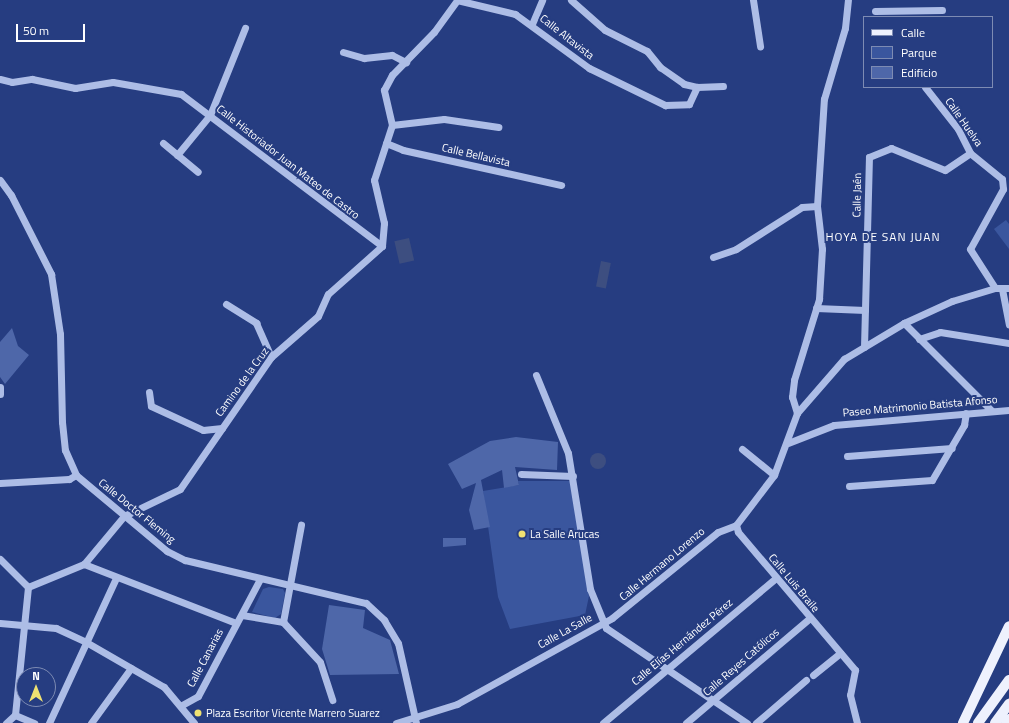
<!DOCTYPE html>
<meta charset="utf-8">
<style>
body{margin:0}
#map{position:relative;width:1009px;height:723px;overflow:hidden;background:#263d81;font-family:"Titillium Web",sans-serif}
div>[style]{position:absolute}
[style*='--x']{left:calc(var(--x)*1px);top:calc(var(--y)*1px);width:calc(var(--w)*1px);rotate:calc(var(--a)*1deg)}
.green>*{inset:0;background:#3a569e}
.water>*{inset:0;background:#3d4e80;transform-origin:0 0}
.round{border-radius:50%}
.building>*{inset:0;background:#4e67a9}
.minor>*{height:7px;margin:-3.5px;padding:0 3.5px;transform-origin:3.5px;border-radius:3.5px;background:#adbde6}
.major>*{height:10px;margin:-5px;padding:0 5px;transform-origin:5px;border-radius:5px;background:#eef1fd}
.dots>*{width:11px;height:11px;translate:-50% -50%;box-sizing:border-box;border:2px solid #263d81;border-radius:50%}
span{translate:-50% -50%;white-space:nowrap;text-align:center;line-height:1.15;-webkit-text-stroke:4px #263d81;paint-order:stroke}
.street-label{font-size:11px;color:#fff}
.poi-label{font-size:11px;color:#fff}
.left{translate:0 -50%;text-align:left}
.neighbourhood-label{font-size:12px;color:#fff;letter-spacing:1px}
.legend{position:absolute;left:863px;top:16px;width:130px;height:72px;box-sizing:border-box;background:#263d81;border:1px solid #7d8bb3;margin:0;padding:5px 7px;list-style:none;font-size:12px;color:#fff}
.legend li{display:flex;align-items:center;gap:8px;height:20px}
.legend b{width:20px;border:1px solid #7d8bb3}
.north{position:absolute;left:16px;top:667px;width:40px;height:40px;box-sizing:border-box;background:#263d81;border:1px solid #7d8bb3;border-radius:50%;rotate:0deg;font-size:11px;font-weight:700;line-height:16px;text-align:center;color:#fff}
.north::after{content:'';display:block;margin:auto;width:14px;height:18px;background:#efe172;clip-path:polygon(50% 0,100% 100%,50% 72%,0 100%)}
.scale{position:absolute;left:16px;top:24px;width:69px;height:18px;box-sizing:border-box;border:2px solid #fff;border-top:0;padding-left:5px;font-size:12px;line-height:14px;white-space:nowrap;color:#fff;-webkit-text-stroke:3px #263d81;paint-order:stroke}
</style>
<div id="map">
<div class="green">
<i style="clip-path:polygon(1006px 220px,1009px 224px,1009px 249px,994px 229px)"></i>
<i style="clip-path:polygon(518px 481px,570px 481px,589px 596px,585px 615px,510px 629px,498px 597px,483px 491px,519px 485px)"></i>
<i style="clip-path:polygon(269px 587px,283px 589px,285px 593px,281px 614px,275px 618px,252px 612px,263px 589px)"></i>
</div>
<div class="water">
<i style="left:409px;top:238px;width:23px;height:15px;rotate:77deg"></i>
<i style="left:601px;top:261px;width:10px;height:26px;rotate:11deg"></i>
<i class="round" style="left:590px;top:453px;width:16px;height:16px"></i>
</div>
<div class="building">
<i style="clip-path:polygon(12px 328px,18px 346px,29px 355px,5px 384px,0 377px,0 342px)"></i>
<i style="clip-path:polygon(516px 437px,558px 442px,557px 470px,515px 467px,519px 485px,504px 488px,502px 470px,481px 480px,490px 527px,474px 530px,469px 510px,476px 483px,462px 489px,448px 464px,490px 441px)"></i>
<i style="clip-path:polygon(443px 538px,466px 538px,466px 545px,443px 547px)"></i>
<i style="clip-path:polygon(329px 605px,365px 610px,363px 628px,390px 640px,399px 674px,330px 675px,322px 649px)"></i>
</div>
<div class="minor">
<i style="--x:571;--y:0;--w:45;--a:41.4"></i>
<i style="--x:605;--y:30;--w:47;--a:26.6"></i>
<i style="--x:647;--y:51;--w:21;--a:51"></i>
<i style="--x:660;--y:67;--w:29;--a:35"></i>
<i style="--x:684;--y:84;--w:13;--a:13"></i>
<i style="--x:697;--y:87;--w:26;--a:-2"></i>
<i style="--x:753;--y:0;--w:47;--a:81.3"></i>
<i style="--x:875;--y:11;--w:67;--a:-0.9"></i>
<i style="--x:532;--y:24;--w:26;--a:-67"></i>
<i style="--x:343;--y:52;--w:22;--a:16"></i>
<i style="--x:364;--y:58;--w:28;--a:-6"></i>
<i style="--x:392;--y:55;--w:16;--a:27"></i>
<i style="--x:0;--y:79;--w:12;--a:14"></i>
<i style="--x:12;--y:82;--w:20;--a:-9"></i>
<i style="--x:32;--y:79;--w:44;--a:11.8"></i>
<i style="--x:75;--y:88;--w:38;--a:-9"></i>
<i style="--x:113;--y:82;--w:69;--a:10"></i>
<i style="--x:181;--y:94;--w:252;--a:37.1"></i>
<i style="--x:925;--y:87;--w:53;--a:51.8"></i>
<i style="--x:958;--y:129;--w:27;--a:63"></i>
<i style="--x:970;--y:153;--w:41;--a:39.1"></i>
<i style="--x:1002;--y:179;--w:10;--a:84"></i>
<i style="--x:1003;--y:189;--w:68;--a:118.8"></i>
<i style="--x:970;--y:249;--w:46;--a:57.3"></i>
<i style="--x:392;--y:125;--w:52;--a:-6.6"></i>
<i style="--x:444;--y:119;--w:55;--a:8.4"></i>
<i style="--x:163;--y:143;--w:45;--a:39.6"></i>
<i style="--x:386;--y:143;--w:18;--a:22"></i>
<i style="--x:403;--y:150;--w:162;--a:12.5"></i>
<i style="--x:177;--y:155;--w:52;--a:-50.5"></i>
<i style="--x:210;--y:115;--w:94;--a:-68.1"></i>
<i style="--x:0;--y:180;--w:19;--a:54"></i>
<i style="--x:11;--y:195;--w:89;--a:63.1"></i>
<i style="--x:51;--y:274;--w:61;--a:81.5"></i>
<i style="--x:60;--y:334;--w:88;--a:88.7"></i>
<i style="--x:62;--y:422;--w:28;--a:84"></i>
<i style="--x:65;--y:450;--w:27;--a:66"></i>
<i style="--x:76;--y:475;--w:119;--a:39.9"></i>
<i style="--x:167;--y:551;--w:20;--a:27"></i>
<i style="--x:185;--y:560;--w:186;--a:13.4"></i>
<i style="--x:366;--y:603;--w:25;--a:43"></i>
<i style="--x:384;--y:620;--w:27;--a:59"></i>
<i style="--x:398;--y:643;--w:82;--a:77.3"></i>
<i style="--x:713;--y:257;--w:24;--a:-19"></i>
<i style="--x:736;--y:249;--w:78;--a:-32.5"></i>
<i style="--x:802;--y:207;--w:15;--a:-4"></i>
<i style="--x:1002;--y:289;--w:36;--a:79"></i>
<i style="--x:226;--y:304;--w:36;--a:32"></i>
<i style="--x:256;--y:323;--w:37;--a:66"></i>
<i style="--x:816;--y:308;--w:49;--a:2.3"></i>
<i style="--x:904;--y:323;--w:124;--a:45"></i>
<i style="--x:919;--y:339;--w:22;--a:-18"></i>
<i style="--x:940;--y:332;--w:70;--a:9.1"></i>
<i style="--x:864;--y:347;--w:190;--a:-88.5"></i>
<i style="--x:869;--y:157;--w:24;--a:-22"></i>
<i style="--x:891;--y:148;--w:58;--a:22.2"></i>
<i style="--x:945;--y:170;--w:30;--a:-34"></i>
<i style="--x:536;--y:375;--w:84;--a:67.7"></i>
<i style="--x:568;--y:453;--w:138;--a:80.8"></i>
<i style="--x:590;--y:589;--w:42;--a:67.7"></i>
<i style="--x:606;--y:628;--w:170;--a:34"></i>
<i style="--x:0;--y:387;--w:7;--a:90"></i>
<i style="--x:149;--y:392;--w:14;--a:82"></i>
<i style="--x:151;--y:406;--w:57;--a:24.8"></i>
<i style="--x:203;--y:430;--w:19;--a:-6"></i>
<i style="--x:797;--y:413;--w:17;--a:-107"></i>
<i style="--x:792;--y:397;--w:17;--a:-83"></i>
<i style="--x:794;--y:380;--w:85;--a:-72.8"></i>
<i style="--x:819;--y:299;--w:50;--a:-86.6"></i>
<i style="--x:822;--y:249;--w:43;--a:-96.6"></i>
<i style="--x:817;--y:206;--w:107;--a:-86.3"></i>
<i style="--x:824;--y:99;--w:74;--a:-73.5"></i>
<i style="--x:845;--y:28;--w:28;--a:-84"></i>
<i style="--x:788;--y:443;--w:49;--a:-21.4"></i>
<i style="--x:834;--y:425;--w:176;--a:-4.9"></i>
<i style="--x:742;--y:449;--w:41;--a:39.1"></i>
<i style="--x:847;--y:456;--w:105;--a:-4.4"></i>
<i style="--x:521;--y:474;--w:52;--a:2.2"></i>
<i style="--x:0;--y:483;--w:69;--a:-3.3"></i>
<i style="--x:69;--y:479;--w:8;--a:-30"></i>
<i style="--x:849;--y:486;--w:83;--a:-4.1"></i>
<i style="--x:932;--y:480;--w:64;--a:-59.8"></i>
<i style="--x:964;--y:425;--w:12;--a:-81"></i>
<i style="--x:736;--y:525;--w:63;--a:-52.8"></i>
<i style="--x:774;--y:475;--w:66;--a:-69.6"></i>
<i style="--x:797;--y:413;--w:72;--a:-49"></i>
<i style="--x:844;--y:359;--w:70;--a:-31"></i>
<i style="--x:904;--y:323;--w:53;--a:-24.6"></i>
<i style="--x:952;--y:301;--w:45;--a:-16.8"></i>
<i style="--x:995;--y:288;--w:14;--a:0"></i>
<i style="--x:736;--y:525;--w:7;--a:74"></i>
<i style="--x:738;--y:532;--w:181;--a:49.7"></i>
<i style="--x:855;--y:670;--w:25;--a:101"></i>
<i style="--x:850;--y:695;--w:29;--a:76"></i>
<i style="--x:0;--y:559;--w:40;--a:45"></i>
<i style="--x:84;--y:564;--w:163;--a:21.2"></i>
<i style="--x:28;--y:587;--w:61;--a:-22.3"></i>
<i style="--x:84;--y:564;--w:62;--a:-50.2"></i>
<i style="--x:124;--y:516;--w:62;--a:-25.7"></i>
<i style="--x:180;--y:489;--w:160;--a:-55.4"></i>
<i style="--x:271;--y:357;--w:62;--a:-41.1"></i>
<i style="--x:318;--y:316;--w:24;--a:-66"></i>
<i style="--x:328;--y:294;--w:72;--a:-41.6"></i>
<i style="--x:382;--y:246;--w:23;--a:-85"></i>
<i style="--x:384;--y:223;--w:44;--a:-103.1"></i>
<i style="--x:374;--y:180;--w:58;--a:-71.9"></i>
<i style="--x:392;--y:125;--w:36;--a:-103"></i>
<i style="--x:384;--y:90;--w:17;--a:-62"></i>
<i style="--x:392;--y:75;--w:60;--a:-45.7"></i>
<i style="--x:434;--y:32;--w:39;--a:-54"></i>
<i style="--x:457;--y:0;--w:60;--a:13.6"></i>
<i style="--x:515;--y:14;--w:92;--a:36.1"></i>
<i style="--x:589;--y:68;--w:85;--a:26"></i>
<i style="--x:665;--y:105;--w:24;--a:-2"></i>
<i style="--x:689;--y:104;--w:19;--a:-65"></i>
<i style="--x:242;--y:615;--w:42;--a:9.7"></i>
<i style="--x:283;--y:622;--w:99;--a:-79.5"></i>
<i style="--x:283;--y:622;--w:54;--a:47.2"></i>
<i style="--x:320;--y:662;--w:40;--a:72"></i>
<i style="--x:0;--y:623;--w:56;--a:5.1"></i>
<i style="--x:56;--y:628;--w:33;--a:25"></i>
<i style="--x:86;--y:642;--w:90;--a:30"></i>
<i style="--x:164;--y:687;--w:47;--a:50.2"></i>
<i style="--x:813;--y:675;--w:35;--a:-39"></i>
<i style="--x:182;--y:705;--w:18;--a:-29"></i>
<i style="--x:198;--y:696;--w:132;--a:-62.1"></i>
<i style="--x:15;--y:715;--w:129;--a:-84.2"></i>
<i style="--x:15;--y:715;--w:21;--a:23"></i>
<i style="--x:6;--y:723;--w:12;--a:-42"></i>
<i style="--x:49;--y:723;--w:160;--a:-65.2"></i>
<i style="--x:91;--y:723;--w:68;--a:-54"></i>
<i style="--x:396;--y:723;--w:64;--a:-17.3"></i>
<i style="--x:457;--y:704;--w:177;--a:-29"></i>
<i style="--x:612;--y:618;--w:136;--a:-39.1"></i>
<i style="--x:718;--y:532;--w:19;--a:-21"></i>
<i style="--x:603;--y:723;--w:226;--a:-40"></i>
<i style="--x:686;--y:723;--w:162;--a:-40.3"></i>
<i style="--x:756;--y:723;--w:66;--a:-40.7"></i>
</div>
<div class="major">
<i style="--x:963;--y:723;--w:107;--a:-64.6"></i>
<i style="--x:978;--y:723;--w:53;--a:-54.2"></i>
<i style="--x:995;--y:723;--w:24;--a:-54"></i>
<i style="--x:1006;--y:723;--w:5;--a:-53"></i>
</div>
<div class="dots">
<i style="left:522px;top:534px;background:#efe172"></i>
<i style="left:198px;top:713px;background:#efe172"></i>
</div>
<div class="street-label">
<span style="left:567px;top:37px;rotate:38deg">Calle Altavista</span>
<span style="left:964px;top:122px;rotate:55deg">Calle Huelva</span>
<span style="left:476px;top:155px;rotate:13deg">Calle Bellavista</span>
<span style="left:288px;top:162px;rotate:38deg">Calle Historiador Juan Mateo de Castro</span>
<span style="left:857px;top:195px;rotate:-89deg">Calle Jaén</span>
<span style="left:242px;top:382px;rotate:-54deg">Camino de la Cruz</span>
<span style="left:920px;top:406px;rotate:-5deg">Paseo Matrimonio Batista Afonso</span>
<span style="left:137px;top:511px;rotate:39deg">Calle Doctor Fleming</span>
<span style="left:662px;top:564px;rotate:-40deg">Calle Hermano Lorenzo</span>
<span style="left:794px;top:583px;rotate:50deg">Calle Luis Braile</span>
<span style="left:565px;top:631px;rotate:-29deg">Calle La Salle</span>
<span style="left:682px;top:642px;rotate:-40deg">Calle Elías Hernández Pérez</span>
<span style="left:205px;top:658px;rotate:-62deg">Calle Canarias</span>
<span style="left:741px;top:662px;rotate:-41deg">Calle Reyes Católicos</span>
</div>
<div class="poi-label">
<span class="left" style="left:530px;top:534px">La Salle Arucas</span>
<span class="left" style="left:206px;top:713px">Plaza Escritor Vicente Marrero Suarez</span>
</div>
<div class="neighbourhood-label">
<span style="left:883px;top:237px">HOYA DE SAN JUAN</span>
</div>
<ul class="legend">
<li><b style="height:5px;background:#eef1fd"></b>Calle</li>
<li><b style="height:11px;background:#3a569e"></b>Parque</li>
<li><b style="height:11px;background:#4e67a9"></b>Edificio</li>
</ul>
<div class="north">N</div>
<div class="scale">50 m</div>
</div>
